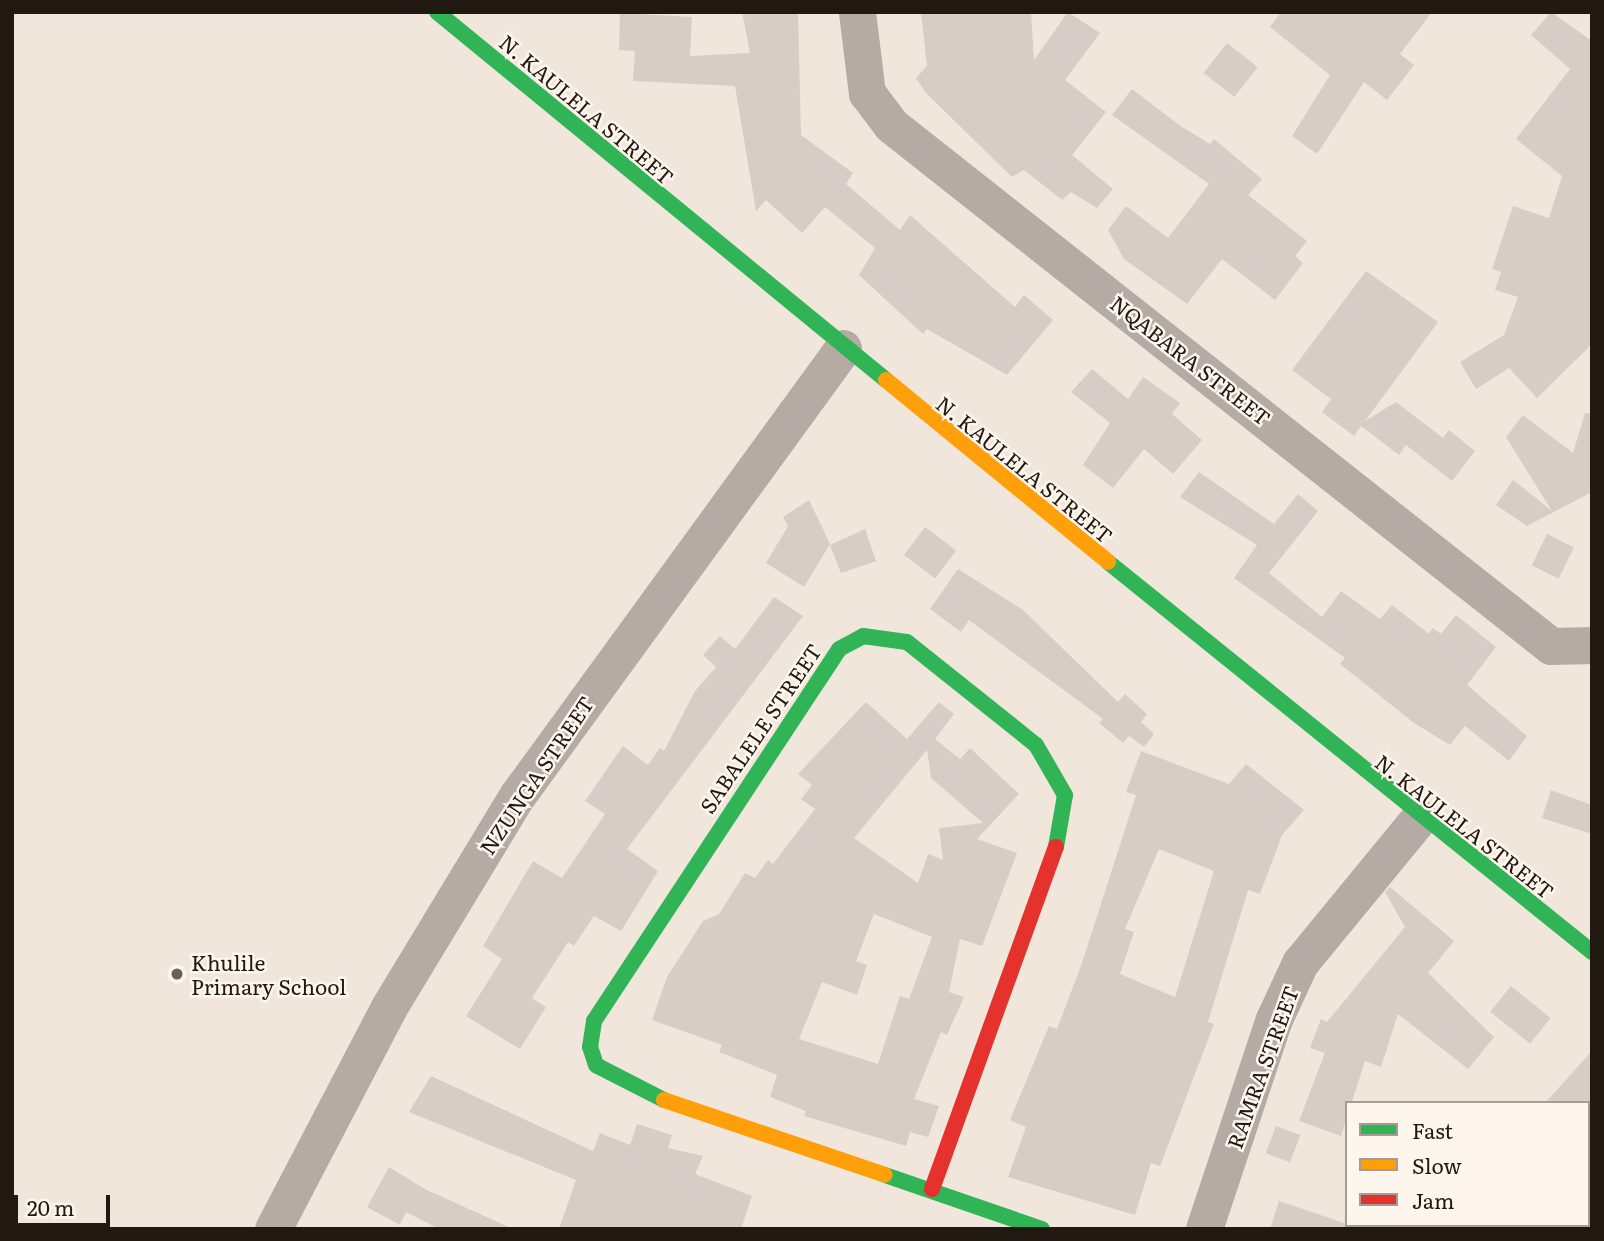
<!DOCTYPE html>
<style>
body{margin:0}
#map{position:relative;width:1604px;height:1241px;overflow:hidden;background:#f1e6db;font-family:Literata,serif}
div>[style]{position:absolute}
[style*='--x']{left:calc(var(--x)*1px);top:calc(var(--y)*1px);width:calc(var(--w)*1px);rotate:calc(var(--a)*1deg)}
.building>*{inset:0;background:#d8cdc6;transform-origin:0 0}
.street>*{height:37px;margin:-18.5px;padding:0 18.5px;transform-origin:18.5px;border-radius:18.5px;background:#b6aaa5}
.fast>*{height:16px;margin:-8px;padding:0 8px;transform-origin:8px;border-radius:8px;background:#30b455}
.slow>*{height:16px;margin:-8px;padding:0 8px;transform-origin:8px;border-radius:8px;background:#ff9f0a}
.jam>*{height:16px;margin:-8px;padding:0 8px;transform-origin:8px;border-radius:8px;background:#e5322d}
.dots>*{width:19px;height:19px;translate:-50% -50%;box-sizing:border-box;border:4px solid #fef5ed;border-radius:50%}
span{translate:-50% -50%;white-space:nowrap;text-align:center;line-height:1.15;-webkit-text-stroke:5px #fef5ed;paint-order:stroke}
.street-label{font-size:21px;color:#201811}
.poi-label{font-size:21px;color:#201811}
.left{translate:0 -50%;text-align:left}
.frame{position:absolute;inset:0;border:14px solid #201811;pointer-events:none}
.legend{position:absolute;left:1345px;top:1101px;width:245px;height:126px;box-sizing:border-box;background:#fef5ed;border:2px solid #a59d95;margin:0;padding:9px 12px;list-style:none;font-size:21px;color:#201811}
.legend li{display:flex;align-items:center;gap:14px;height:35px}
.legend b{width:35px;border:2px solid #a59d95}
.scale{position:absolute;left:14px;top:1195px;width:96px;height:32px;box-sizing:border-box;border:4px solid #201811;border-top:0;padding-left:9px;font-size:21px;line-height:24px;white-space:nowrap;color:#201811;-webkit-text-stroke:5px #fef5ed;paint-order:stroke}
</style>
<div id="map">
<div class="building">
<i style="clip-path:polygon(742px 12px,798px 12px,801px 135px,853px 173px,846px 184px,900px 230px,910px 215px,1015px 307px,1024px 295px,1053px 320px,1007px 375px,927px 329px,923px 334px,859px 275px,875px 248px,825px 207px,802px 233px,766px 200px,756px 211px,735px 86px,633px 81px,635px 51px,619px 50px,620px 13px,692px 17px,690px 56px,750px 53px)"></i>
<i style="clip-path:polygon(921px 12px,1031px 12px,1034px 60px,1068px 12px,1100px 33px,1065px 80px,1106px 112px,1072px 155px,1113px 189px,1097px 208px,1071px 192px,1062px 200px,1024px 170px,1012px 177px,926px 93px,916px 78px,927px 66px)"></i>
<i style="clip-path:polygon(1281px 12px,1432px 12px,1400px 54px,1414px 65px,1387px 100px,1364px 82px,1317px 154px,1292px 136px,1330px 75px,1270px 27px)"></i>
<i style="clip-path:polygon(1551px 12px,1592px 41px,1592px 344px,1537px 398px,1509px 368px,1476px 389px,1460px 362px,1504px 335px,1518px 297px,1495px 290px,1501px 272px,1492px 269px,1513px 206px,1549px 218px,1562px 176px,1516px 139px,1570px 69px,1531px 35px)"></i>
<i style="left:1227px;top:43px;width:39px;height:38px;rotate:38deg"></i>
<i style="clip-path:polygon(1132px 89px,1182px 127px,1210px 144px,1214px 139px,1262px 179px,1248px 195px,1307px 241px,1295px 256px,1303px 263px,1275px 300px,1222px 259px,1187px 304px,1124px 259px,1108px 230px,1126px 206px,1168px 238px,1209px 184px,1112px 115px)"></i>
<i style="clip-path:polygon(1366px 271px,1438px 322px,1365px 421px,1396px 402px,1443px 438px,1449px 430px,1475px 451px,1452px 481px,1406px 445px,1399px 455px,1361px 426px,1354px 436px,1322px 412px,1331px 399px,1292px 370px)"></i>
<i style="clip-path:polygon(1092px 369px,1128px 399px,1143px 377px,1180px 403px,1172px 414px,1202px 440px,1173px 474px,1144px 449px,1113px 488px,1083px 465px,1110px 423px,1071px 392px)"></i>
<i style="clip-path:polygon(1585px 413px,1592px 414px,1592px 492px,1527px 526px,1496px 505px,1513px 480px,1552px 511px,1506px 437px,1523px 415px,1573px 453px)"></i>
<i style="clip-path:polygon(1199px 472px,1274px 524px,1298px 494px,1318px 511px,1269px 573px,1322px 617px,1341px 591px,1380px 619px,1392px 605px,1429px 634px,1433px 628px,1441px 634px,1456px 615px,1496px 647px,1467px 685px,1527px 736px,1509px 761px,1465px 726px,1450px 745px,1414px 723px,1340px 664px,1345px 658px,1234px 578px,1257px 545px,1180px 497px)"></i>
<i style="clip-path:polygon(809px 500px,830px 544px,804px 587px,766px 563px,788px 526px,783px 517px)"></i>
<i style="left:925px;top:527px;width:39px;height:35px;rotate:37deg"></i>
<i style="clip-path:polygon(865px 529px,876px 561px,841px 573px,830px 545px)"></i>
<i style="left:1547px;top:534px;width:30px;height:35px;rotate:26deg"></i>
<i style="clip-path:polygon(958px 569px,1023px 610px,1118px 702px,1125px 694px,1147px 714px,1141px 722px,1154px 734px,1144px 747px,1129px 736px,1123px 743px,1099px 723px,1103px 719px,969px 620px,961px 632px,930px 609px)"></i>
<i style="clip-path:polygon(774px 597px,803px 616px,627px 849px,658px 871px,621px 931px,594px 916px,574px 946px,568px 942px,532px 998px,546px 1007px,520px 1049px,466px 1016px,502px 959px,483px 946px,533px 861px,562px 878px,605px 814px,585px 801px,623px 746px,648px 765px,660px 748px,664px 751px,695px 691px,716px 667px,703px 655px,720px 636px,735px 649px)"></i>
<i style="clip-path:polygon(evenodd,866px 702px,907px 739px,939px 702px,954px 714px,935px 739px,960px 759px,970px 748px,1019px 794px,977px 839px,1017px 853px,982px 946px,960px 939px,949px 992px,964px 997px,947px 1035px,941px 1032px,914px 1099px,939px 1106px,928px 1137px,910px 1132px,906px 1146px,804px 1116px,806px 1111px,770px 1097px,777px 1075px,719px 1052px,722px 1045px,652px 1020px,667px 977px,703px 921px,719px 914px,745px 873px,755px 878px,768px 860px,773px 864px,815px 809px,801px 799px,812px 785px,798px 774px,866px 702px,927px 750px,931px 778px,983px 823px,939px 828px,943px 860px,928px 854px,918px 883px,854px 838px,927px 750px,866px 702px,874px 914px,932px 937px,909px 999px,900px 996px,878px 1064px,799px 1039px,822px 982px,857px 995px,867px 965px,856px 961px,874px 914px)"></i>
<i style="clip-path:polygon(evenodd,1141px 751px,1229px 784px,1246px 764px,1304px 810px,1282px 835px,1260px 894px,1248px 890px,1208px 1022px,1214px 1024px,1160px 1166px,1151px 1163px,1135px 1215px,1008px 1177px,1026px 1127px,1010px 1120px,1049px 1026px,1057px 1029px,1082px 963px,1136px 795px,1126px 792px,1141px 751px,1159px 849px,1214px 871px,1175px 997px,1120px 974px,1134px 932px,1125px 929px,1159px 849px)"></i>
<i style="clip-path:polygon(1551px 790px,1592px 805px,1592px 834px,1542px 818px)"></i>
<i style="clip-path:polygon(1390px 887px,1454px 941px,1428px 973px,1494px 1037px,1468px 1069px,1398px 1014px,1381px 1067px,1365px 1061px,1341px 1136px,1299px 1121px,1325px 1053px,1310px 1048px,1321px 1019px,1327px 1022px,1405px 927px,1385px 892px)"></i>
<i style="left:1511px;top:986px;width:51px;height:33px;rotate:39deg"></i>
<i style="clip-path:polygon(1592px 1051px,1592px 1103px,1545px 1103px)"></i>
<i style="clip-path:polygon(431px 1076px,593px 1151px,600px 1133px,630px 1145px,637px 1124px,672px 1135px,668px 1148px,703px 1156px,695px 1174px,752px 1196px,741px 1229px,559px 1229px,576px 1180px,409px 1112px)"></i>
<i style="left:1276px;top:1126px;width:26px;height:29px;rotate:21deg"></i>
<i style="clip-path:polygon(389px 1167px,425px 1189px,513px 1229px,439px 1229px,406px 1212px,400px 1225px,367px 1207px)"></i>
<i style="clip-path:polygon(1279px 1201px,1347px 1224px,1347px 1229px,1270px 1229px)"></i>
</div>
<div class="street">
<i style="--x:857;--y:12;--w:82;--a:83"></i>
<i style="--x:867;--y:93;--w:40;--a:53"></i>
<i style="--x:891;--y:125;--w:841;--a:38.29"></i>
<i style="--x:1551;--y:646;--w:41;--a:-1.4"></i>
<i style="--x:1588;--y:1197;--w:5;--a:37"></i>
<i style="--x:273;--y:1229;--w:250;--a:-62.4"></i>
<i style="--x:389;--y:1007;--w:247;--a:-58.8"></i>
<i style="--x:517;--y:796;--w:554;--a:-53.96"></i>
<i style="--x:1204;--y:1229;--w:221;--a:-71.6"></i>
<i style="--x:1274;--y:1019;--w:62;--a:-65.1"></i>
<i style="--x:1300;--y:963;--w:188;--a:-50.6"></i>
<i style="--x:1483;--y:1229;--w:4;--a:-76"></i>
</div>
<div class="fast">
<i style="--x:437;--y:12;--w:581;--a:39.34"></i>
<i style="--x:1108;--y:562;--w:622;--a:38.86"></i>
<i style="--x:664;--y:1100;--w:76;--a:-152.8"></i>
<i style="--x:596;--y:1065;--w:19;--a:-108"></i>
<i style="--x:590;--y:1047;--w:26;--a:-81"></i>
<i style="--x:594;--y:1021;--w:445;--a:-56.6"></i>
<i style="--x:839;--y:649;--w:27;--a:-28"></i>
<i style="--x:863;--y:636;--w:44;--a:7.8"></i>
<i style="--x:907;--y:642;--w:165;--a:38.6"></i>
<i style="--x:1036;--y:745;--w:58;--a:59.9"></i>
<i style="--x:1065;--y:795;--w:53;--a:99.8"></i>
<i style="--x:885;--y:1175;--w:166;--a:19"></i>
</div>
<div class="slow">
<i style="--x:886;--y:380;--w:287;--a:39.3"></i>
<i style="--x:664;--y:1100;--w:233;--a:18.7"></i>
</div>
<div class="jam">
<i style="--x:932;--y:1189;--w:364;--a:-70.1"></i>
</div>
<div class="dots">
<i style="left:177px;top:974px;background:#696058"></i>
</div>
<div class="street-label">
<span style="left:587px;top:109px;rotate:40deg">N. KAULELA STREET</span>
<span style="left:1191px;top:360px;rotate:38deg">NQABARA STREET</span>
<span style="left:1025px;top:469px;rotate:39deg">N. KAULELA STREET</span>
<span style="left:760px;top:728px;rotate:-56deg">SABALELE STREET</span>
<span style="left:536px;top:775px;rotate:-56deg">NZUNGA STREET</span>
<span style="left:1465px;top:826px;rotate:38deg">N. KAULELA STREET</span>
<span style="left:1262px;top:1067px;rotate:-70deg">RAMRA STREET</span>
</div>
<div class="poi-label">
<span class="left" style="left:191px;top:974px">Khulile<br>Primary School</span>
</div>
<div class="frame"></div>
<ul class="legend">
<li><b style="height:9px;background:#30b455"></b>Fast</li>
<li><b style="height:9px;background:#ff9f0a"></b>Slow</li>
<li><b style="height:9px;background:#e5322d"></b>Jam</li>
</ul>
<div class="scale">20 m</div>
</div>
